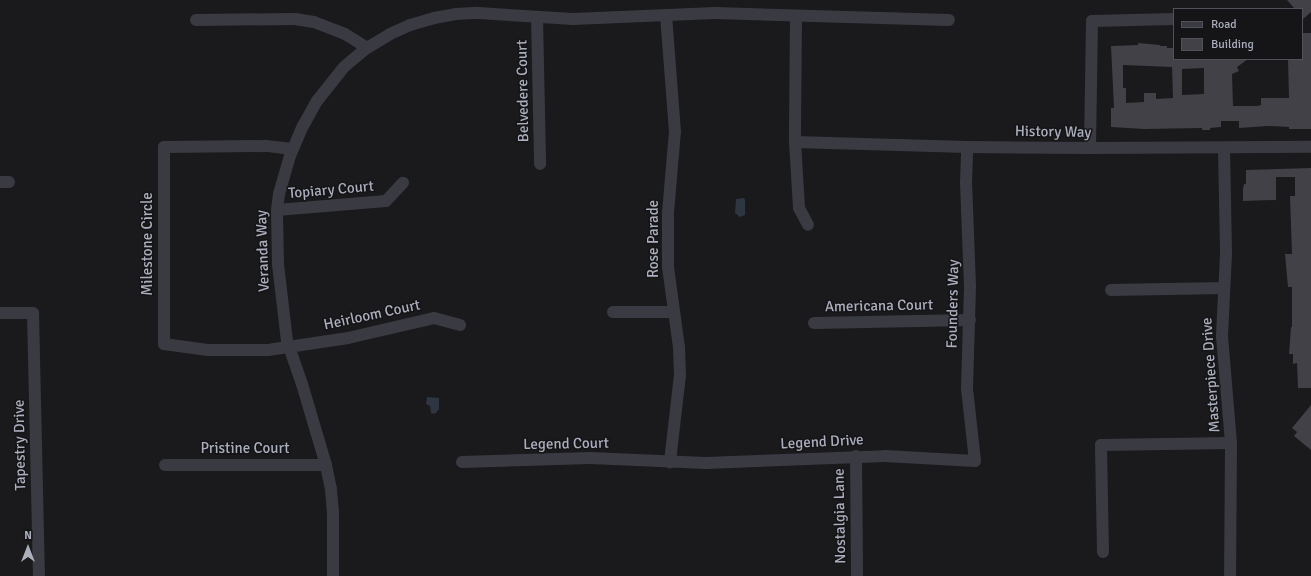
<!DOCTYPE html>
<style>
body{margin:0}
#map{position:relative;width:1311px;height:576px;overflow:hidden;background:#1a191c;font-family:Signika,sans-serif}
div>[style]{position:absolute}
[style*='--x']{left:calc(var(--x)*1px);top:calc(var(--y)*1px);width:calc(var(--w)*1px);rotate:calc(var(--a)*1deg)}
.water>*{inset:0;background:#2e3642}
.building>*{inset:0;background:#414147}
.street>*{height:12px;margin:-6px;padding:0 6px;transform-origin:6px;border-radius:6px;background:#3a3a42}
span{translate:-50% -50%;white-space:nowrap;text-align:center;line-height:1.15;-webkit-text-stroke:3px #151417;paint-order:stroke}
.street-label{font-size:15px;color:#abaebd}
.legend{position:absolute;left:1173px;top:8px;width:130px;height:52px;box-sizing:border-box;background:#151417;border:1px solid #515259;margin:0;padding:5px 7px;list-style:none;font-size:12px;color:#abaebd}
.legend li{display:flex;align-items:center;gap:8px;height:20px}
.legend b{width:20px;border:1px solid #515259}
.north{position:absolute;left:8px;top:528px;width:40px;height:40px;-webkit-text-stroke:3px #151417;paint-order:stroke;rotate:0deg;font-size:11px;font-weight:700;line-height:16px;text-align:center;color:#abaebd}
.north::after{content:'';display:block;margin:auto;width:14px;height:18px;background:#abaebd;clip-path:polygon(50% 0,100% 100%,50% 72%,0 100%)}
</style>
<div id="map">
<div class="water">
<i style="clip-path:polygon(744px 198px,745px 200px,745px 215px,740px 217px,735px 213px,736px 199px)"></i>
<i style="clip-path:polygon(427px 397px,439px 398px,439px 409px,435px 414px,431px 413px,430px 406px,426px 404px)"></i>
</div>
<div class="building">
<i style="clip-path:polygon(1287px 0,1311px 0,1311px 12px,1302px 20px,1302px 9px,1295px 9px)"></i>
<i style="clip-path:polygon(evenodd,1302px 33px,1311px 33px,1311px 129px,1289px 129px,1289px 127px,1268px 126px,1239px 128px,1239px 121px,1221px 121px,1221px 127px,1210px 128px,1210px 130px,1202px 130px,1202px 128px,1144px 129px,1111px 127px,1111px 108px,1114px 108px,1111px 46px,1138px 45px,1138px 43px,1160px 45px,1160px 46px,1167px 46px,1167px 48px,1174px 48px,1174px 59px,1248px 59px,1237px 67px,1239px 71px,1232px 74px,1233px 106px,1257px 106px,1261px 105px,1261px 98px,1289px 98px,1288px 59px,1302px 59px,1302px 33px,1123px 65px,1172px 67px,1173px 98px,1156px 99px,1156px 93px,1144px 93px,1144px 102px,1126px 103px,1126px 88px,1123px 88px,1123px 65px,1302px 33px,1204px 68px,1204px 94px,1182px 95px,1182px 69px,1204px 68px)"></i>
<i style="clip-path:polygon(1311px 168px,1311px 388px,1298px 388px,1297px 363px,1293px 364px,1293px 354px,1289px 354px,1291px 327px,1292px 327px,1292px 287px,1288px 287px,1285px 254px,1292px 254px,1290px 196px,1295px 196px,1295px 177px,1276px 177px,1276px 200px,1243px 201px,1243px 189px,1244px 184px,1246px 184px,1246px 170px)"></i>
<i style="clip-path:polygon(1311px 405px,1311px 450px,1294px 436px,1297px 432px,1292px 428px)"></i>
</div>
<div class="street">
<i style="--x:666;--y:15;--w:116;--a:85.6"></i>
<i style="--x:675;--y:131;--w:81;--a:94.9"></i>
<i style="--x:668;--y:212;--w:55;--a:90"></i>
<i style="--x:668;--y:267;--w:81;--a:82.2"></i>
<i style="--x:679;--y:347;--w:28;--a:88"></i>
<i style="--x:680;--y:375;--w:88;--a:96.6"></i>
<i style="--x:796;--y:16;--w:126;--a:90.5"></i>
<i style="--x:795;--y:142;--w:66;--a:86.5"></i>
<i style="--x:799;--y:208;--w:19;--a:62"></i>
<i style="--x:537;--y:17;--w:147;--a:88.8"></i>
<i style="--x:196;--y:20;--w:99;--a:-0.6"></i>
<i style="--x:295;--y:19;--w:19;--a:9"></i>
<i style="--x:314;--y:22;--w:33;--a:21"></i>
<i style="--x:345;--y:34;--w:26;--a:32"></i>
<i style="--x:795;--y:142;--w:172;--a:1.7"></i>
<i style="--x:967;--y:147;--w:123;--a:0.5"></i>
<i style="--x:1090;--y:148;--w:221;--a:-0.3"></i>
<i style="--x:1090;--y:148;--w:127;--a:-89.1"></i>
<i style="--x:1092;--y:21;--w:82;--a:-1.4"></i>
<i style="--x:1224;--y:148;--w:106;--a:88.9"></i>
<i style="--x:1226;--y:254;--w:82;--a:92.8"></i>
<i style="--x:1222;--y:336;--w:107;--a:85.2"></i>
<i style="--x:1231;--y:443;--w:133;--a:90.4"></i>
<i style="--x:292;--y:149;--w:26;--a:-173"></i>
<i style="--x:266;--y:146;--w:102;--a:179.4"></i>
<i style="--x:164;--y:147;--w:197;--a:90"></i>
<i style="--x:164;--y:344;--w:44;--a:7.8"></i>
<i style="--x:208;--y:350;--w:60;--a:0"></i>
<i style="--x:268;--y:350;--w:81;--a:-8.5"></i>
<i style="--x:348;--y:338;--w:88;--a:-13.1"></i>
<i style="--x:434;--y:318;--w:27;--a:15"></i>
<i style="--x:0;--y:182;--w:9;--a:0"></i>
<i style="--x:277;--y:210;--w:109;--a:-4.7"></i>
<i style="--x:386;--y:201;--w:25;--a:-47"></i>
<i style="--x:1111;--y:290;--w:113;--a:-1"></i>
<i style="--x:613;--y:312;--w:61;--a:0"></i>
<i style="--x:0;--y:313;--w:33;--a:0"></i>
<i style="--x:33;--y:313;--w:263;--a:88.7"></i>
<i style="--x:814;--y:323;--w:156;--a:-1.1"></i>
<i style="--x:856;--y:456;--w:120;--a:89.5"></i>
<i style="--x:462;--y:462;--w:128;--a:-1.8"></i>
<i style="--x:590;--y:458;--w:116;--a:2.5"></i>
<i style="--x:706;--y:463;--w:179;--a:-2.2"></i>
<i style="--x:885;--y:456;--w:90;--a:3.2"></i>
<i style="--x:975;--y:461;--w:73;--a:-96.3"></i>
<i style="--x:967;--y:388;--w:102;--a:-88.3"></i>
<i style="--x:970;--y:286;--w:103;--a:-92.2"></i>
<i style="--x:966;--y:183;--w:36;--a:-88"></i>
<i style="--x:165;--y:465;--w:161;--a:0"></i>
<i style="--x:1103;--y:552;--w:107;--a:-91.1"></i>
<i style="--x:1101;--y:445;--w:130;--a:-0.9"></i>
<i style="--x:333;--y:576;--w:63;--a:-90"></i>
<i style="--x:333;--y:513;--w:24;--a:-95"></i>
<i style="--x:331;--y:489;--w:25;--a:-102"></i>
<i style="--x:326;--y:465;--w:84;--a:-106.5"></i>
<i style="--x:302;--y:384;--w:46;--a:-109.2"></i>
<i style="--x:287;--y:341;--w:78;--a:-96.7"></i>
<i style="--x:278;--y:264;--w:54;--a:-91.1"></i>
<i style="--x:277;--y:210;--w:16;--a:-83"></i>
<i style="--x:279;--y:194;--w:40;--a:-74"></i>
<i style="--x:290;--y:156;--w:33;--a:-67"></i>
<i style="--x:303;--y:126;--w:29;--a:-61"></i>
<i style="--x:317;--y:101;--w:43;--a:-51.5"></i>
<i style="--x:344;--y:67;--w:30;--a:-40"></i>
<i style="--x:367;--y:48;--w:27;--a:-31"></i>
<i style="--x:390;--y:34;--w:22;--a:-24"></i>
<i style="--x:410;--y:25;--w:25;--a:-16"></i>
<i style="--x:434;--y:18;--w:22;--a:-10"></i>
<i style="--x:456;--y:14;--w:22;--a:-3"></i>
<i style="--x:478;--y:13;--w:95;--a:3.6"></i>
<i style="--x:573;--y:19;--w:142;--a:-2.4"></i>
<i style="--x:715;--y:13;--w:234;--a:1.7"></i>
</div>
<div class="street-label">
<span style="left:523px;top:91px;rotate:-91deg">Belvedere Court</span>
<span style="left:1053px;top:132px;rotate:1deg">History Way</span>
<span style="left:331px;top:190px;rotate:-5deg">Topiary Court</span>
<span style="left:654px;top:239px;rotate:-90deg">Rose Parade</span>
<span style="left:148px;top:244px;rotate:-90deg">Milestone Circle</span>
<span style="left:263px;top:251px;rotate:-92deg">Veranda Way</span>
<span style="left:953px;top:304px;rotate:-89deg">Founders Way</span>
<span style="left:879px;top:306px;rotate:-1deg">Americana Court</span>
<span style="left:372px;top:315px;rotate:-12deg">Heirloom Court</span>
<span style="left:1211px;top:375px;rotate:-94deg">Masterpiece Drive</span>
<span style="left:822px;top:442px;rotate:-3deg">Legend Drive</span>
<span style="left:566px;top:444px;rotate:-1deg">Legend Court</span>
<span style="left:20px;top:445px;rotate:-91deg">Tapestry Drive</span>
<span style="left:245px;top:449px">Pristine Court</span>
<span style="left:840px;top:516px;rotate:-91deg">Nostalgia Lane</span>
</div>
<ul class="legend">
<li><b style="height:5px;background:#3a3a42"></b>Road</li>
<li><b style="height:11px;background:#414147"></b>Building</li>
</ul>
<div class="north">N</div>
</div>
